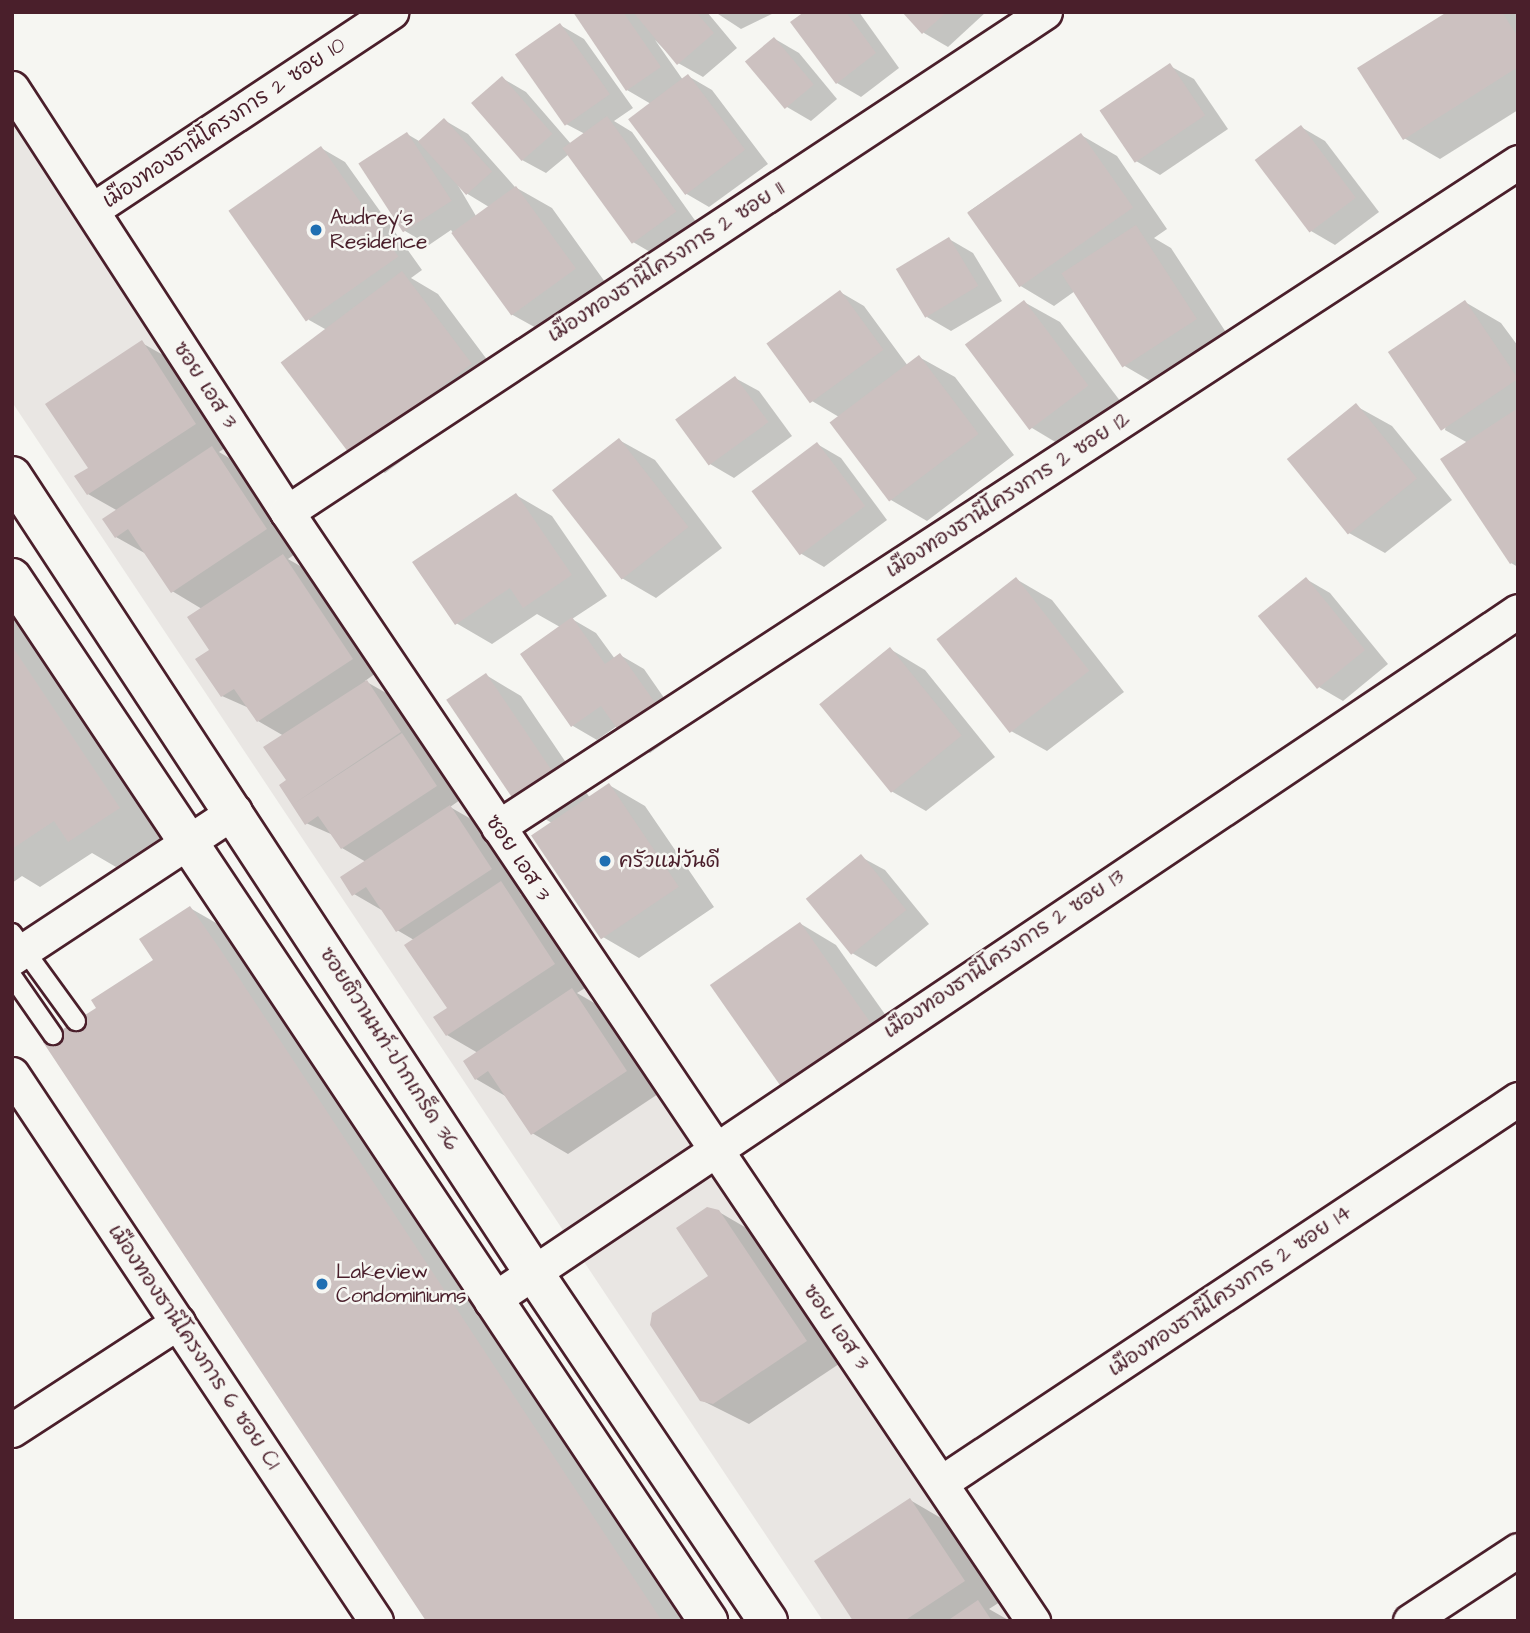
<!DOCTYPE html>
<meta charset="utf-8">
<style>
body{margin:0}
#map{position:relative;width:1530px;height:1633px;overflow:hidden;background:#f6f6f2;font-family:"Architects Daughter","Playpen Sans Thai",sans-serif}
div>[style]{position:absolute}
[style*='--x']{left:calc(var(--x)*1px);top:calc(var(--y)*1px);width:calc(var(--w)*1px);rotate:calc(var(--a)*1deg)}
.built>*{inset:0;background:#e9e6e3}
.shadow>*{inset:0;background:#0003}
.building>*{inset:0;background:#ccc1c0;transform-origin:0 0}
.roads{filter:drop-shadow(2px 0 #4a1f2b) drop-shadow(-2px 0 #4a1f2b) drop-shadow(0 2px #4a1f2b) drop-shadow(0 -2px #4a1f2b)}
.service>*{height:18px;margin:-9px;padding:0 9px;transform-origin:9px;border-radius:9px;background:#f6f6f2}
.minor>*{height:33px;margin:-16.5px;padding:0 16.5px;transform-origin:16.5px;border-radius:16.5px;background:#f6f6f2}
.tertiary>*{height:38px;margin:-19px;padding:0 19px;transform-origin:19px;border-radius:19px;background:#f6f6f2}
.dots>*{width:19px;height:19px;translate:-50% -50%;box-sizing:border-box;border:4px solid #f6f6f2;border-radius:50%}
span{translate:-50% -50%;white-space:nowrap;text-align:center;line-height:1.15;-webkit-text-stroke:5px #f6f6f2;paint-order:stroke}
.street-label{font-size:21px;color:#4a1f2b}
.poi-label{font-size:21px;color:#4a1f2b}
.left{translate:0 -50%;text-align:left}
.frame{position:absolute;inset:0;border:14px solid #4a1f2b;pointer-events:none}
</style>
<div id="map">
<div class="built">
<i style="clip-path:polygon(12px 108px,1014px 1621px,823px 1621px,12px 402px)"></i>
</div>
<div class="shadow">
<i style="clip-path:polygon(575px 12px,707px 12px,737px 48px,703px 77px,678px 63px,655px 40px,683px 80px,688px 76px,712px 90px,768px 164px,709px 207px,685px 193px,651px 104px,627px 90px)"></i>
<i style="clip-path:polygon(715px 12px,776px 12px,741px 29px)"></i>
<i style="clip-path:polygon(807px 12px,859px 12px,899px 68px,861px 97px,837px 83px)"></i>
<i style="clip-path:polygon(905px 12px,986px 12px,948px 47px,924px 33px)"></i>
<i style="clip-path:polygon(1450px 12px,1518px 12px,1518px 110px,1440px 159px,1404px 138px)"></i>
<i style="clip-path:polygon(560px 25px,584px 39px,633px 108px,614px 121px,632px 132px,699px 226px,657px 256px,633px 242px,569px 154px,546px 173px,522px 160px,502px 78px,526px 92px,571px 144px,585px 134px,566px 124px)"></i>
<i style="clip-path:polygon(775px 39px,799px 53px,837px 99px,811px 121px,787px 107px)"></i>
<i style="clip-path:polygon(1170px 66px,1194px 79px,1228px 129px,1160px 175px,1136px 161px)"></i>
<i style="clip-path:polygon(evenodd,444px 120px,468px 134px,515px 187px,552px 208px,610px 289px,547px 334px,511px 314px,451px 230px,429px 245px,405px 231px,407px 134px,419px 141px,444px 120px,456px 182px,466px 193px,489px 207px,476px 216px,456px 182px)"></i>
<i style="clip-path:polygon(1301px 127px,1325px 141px,1379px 212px,1335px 245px,1311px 231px)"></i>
<i style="clip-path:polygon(1081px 135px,1117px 156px,1167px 229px,1154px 238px,1171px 248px,1231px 340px,1159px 386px,1123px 365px,1075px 291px,1054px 306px,1019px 285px,968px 212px)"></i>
<i style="clip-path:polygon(321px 148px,345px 162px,422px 270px,411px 278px,438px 294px,506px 385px,385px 473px,349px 453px,325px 329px,309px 320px)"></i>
<i style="clip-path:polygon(949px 239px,973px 253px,1002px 301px,951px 331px,927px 317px)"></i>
<i style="clip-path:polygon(840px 292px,864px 306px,908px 366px,919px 357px,955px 377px,1014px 455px,927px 521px,891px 500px,839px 417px,812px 401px)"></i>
<i style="clip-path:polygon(1024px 302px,1060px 322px,1124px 406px,1067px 449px,1032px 428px)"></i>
<i style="clip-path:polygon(1465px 302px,1501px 323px,1518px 346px,1518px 567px,1511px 563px,1468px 443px,1445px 430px)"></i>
<i style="clip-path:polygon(142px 343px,177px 363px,231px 444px,219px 452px,248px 469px,301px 550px,288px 559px,307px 570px,376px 673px,365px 681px,402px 702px,460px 800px,450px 807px,485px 827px,527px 890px,520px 894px,536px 904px,590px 985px,577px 993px,608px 1011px,661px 1092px,568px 1154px,532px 1133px,507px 1097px,476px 1079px,478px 1053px,447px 1035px,449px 1009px,414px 940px,397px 930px,385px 912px,354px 894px,366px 862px,342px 848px,333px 835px,306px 823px,293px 803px,284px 736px,258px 721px,249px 708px,222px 696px,202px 609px,172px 591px,148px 555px,116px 537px,118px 511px,88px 494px,90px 468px)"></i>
<i style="clip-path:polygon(735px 378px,759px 391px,792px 436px,734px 478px,710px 464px)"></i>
<i style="clip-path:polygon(1356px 406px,1392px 426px,1452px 500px,1385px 553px,1349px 533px)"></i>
<i style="clip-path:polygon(619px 440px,655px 460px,722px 548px,656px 598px,620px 577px)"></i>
<i style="clip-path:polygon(817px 444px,841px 458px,887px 520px,824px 567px,800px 553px)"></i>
<i style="clip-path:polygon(516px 495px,552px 516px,607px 596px,572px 619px,596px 633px,615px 659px,620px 655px,644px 669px,685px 728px,650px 753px,626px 739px,617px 726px,597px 740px,573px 726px,560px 627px,537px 614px,492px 644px,456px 623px)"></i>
<i style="clip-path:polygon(1016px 579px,1052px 600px,1124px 692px,1047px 751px,1011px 731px)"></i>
<i style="clip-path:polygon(1306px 579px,1330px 593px,1388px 664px,1343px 701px,1319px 687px)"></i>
<i style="clip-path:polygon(12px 604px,165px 835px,116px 867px,92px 853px,40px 887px,22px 876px,12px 883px)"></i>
<i style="clip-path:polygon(890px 649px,925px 670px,995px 757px,926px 811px,891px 791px)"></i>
<i style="clip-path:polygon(486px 675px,521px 696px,590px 798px,609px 785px,645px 806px,714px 907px,639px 958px,603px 937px,552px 823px,519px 804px)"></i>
<i style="clip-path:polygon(861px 857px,885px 870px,929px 924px,876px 967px,852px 953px)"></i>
<i style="clip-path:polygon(190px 908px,237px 935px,690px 1621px,428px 1621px,98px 1008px,155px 961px)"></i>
<i style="clip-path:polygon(801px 924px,836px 945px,906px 1044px,818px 1105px,782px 1085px)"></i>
<i style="clip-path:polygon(719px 1212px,755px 1233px,842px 1362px,749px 1424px,701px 1400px)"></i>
<i style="clip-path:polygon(910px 1500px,946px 1521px,1000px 1602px,989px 1609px,1010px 1621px,855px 1621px)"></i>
</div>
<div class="building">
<i style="clip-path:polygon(573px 12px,623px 12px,661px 67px,626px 91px)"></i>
<i style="clip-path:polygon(633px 12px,696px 12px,714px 33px,677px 65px)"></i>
<i style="clip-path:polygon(804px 12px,846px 12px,876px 53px,836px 84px,790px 22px)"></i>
<i style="clip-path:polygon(902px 12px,947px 12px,922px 34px)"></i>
<i style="clip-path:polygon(1447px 12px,1502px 12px,1518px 37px,1518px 67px,1403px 140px,1357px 68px)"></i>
<i style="left:560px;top:23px;width:87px;height:55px;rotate:55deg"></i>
<i style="left:774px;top:37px;width:62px;height:38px;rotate:50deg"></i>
<i style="left:1170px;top:63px;width:63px;height:85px;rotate:56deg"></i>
<i style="left:688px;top:74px;width:95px;height:75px;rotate:53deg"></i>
<i style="left:502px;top:76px;width:77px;height:41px;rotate:49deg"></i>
<i style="left:607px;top:116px;width:118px;height:55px;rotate:54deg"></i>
<i style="left:444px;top:118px;width:72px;height:35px;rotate:48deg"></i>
<i style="left:1301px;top:125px;width:91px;height:58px;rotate:53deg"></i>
<i style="left:407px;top:132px;width:82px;height:58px;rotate:57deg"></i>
<i style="left:1081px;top:133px;width:91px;height:139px;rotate:55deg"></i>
<i style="left:321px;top:146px;width:135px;height:113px;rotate:55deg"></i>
<i style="left:516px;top:186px;width:102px;height:80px;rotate:54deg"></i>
<i style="left:1136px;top:225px;width:112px;height:89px;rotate:57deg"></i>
<i style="left:949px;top:237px;width:57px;height:62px;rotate:59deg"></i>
<i style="left:402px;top:271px;width:116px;height:152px;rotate:53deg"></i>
<i style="left:840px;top:290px;width:74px;height:91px;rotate:54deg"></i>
<i style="left:1024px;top:300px;width:107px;height:74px;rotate:53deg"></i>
<i style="left:1465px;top:300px;width:95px;height:93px;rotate:56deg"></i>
<i style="clip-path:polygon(142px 340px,196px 424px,87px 495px,74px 476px,88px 468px,45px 404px)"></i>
<i style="left:919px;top:355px;width:99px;height:112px;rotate:53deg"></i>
<i style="left:735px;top:376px;width:57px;height:74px;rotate:54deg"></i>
<i style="left:1356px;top:403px;width:97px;height:89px;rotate:51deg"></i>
<i style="clip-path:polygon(1518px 408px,1518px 559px,1510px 564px,1440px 459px)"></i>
<i style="left:619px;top:438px;width:113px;height:85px;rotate:52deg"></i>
<i style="left:817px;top:442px;width:80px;height:82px;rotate:53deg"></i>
<i style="clip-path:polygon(212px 446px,267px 529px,171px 593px,128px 529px,115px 538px,102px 519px)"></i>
<i style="clip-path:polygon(516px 493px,572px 575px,523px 608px,510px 588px,455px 625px,412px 562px)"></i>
<i style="clip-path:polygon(283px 554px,353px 659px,257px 722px,234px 689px,221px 697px,195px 659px,209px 650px,187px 617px)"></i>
<i style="left:1016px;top:577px;width:119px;height:101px;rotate:52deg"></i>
<i style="left:1306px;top:577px;width:94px;height:62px;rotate:51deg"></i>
<i style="clip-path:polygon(572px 617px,605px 664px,620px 653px,663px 714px,625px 740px,601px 706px,571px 727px,520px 654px)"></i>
<i style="clip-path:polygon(12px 646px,120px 808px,68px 842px,54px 821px,12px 849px)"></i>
<i style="left:890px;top:647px;width:114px;height:91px;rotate:51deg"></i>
<i style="left:486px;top:673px;width:128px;height:48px;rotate:56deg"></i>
<i style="clip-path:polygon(367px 680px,401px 732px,295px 803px,402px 733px,437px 786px,341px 849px,318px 816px,305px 825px,279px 785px,286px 780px,263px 747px)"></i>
<i style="left:609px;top:783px;width:125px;height:94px;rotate:56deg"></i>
<i style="clip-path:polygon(450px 805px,492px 869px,396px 932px,366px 887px,352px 896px,340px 877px)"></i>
<i style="left:861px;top:854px;width:72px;height:71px;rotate:51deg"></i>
<i style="clip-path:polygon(501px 881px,555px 964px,446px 1036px,433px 1017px,447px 1008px,404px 945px)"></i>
<i style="clip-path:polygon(190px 906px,222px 952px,662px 1621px,426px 1621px,43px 1042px,96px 1008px,91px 1000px,153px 960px,139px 939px)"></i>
<i style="left:800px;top:922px;width:123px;height:110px;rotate:55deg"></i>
<i style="clip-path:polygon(572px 988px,627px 1071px,531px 1135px,488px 1071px,475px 1080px,463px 1061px)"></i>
<i style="clip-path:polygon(707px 1207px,719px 1210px,807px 1341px,713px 1404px,700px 1401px,650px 1325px,652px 1313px,708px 1276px,676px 1228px)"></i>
<i style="clip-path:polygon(910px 1498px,965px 1581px,904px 1621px,853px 1621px,814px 1561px)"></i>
<i style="clip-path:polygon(978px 1600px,992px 1621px,947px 1621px)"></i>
</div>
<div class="roads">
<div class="service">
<i style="--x:12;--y:933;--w:109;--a:54"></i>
<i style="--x:12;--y:976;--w:72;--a:55.2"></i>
</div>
<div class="minor">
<i style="--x:12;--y:88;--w:505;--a:57.03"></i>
<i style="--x:287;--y:512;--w:1337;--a:56.07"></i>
<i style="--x:92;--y:210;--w:359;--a:-33.5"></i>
<i style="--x:287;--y:512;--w:908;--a:-33.41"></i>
<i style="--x:498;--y:827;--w:1218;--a:-33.1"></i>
<i style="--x:12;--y:958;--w:267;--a:-33.4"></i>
<i style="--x:12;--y:1074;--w:657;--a:56.36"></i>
<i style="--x:491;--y:1301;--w:1237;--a:-33.9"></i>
<i style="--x:12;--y:1430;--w:198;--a:-33"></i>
<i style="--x:942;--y:1482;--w:692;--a:-33.62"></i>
<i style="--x:1410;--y:1621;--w:129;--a:-33.3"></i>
</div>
<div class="tertiary">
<i style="--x:12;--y:476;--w:949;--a:56.78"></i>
<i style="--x:532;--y:1270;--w:423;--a:56.1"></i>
<i style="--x:12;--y:578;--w:1254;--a:56.28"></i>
</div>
</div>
<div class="dots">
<i style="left:316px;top:230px;background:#1f6fb2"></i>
<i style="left:605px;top:861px;background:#1f6fb2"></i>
<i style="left:322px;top:1284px;background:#1f6fb2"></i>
</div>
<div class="street-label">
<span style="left:224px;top:123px;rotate:-34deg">เมืองทองธานีโครงการ 2 ซอย 10</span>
<span style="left:666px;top:262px;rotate:-33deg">เมืองทองธานีโครงการ 2 ซอย 11</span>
<span style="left:205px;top:385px;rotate:57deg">ซอย เอส 3</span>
<span style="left:1008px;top:495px;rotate:-33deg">เมืองทองธานีโครงการ 2 ซอย 12</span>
<span style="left:518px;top:858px;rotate:56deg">ซอย เอส 3</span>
<span style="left:1004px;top:954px;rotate:-34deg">เมืองทองธานีโครงการ 2 ซอย 13</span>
<span style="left:389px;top:1049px;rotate:57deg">ซอยติวานนท์-ปากเกร็ด 36</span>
<span style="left:1230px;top:1291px;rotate:-34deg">เมืองทองธานีโครงการ 2 ซอย 14</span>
<span style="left:836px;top:1327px;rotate:55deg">ซอย เอส 3</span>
<span style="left:194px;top:1347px;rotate:56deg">เมืองทองธานีโครงการ 6 ซอย C1</span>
</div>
<div class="poi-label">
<span class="left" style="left:330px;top:230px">Audrey's<br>Residence</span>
<span class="left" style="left:619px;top:861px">ครัวแม่วันดี</span>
<span class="left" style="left:336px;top:1284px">Lakeview<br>Condominiums</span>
</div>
<div class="frame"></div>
</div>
